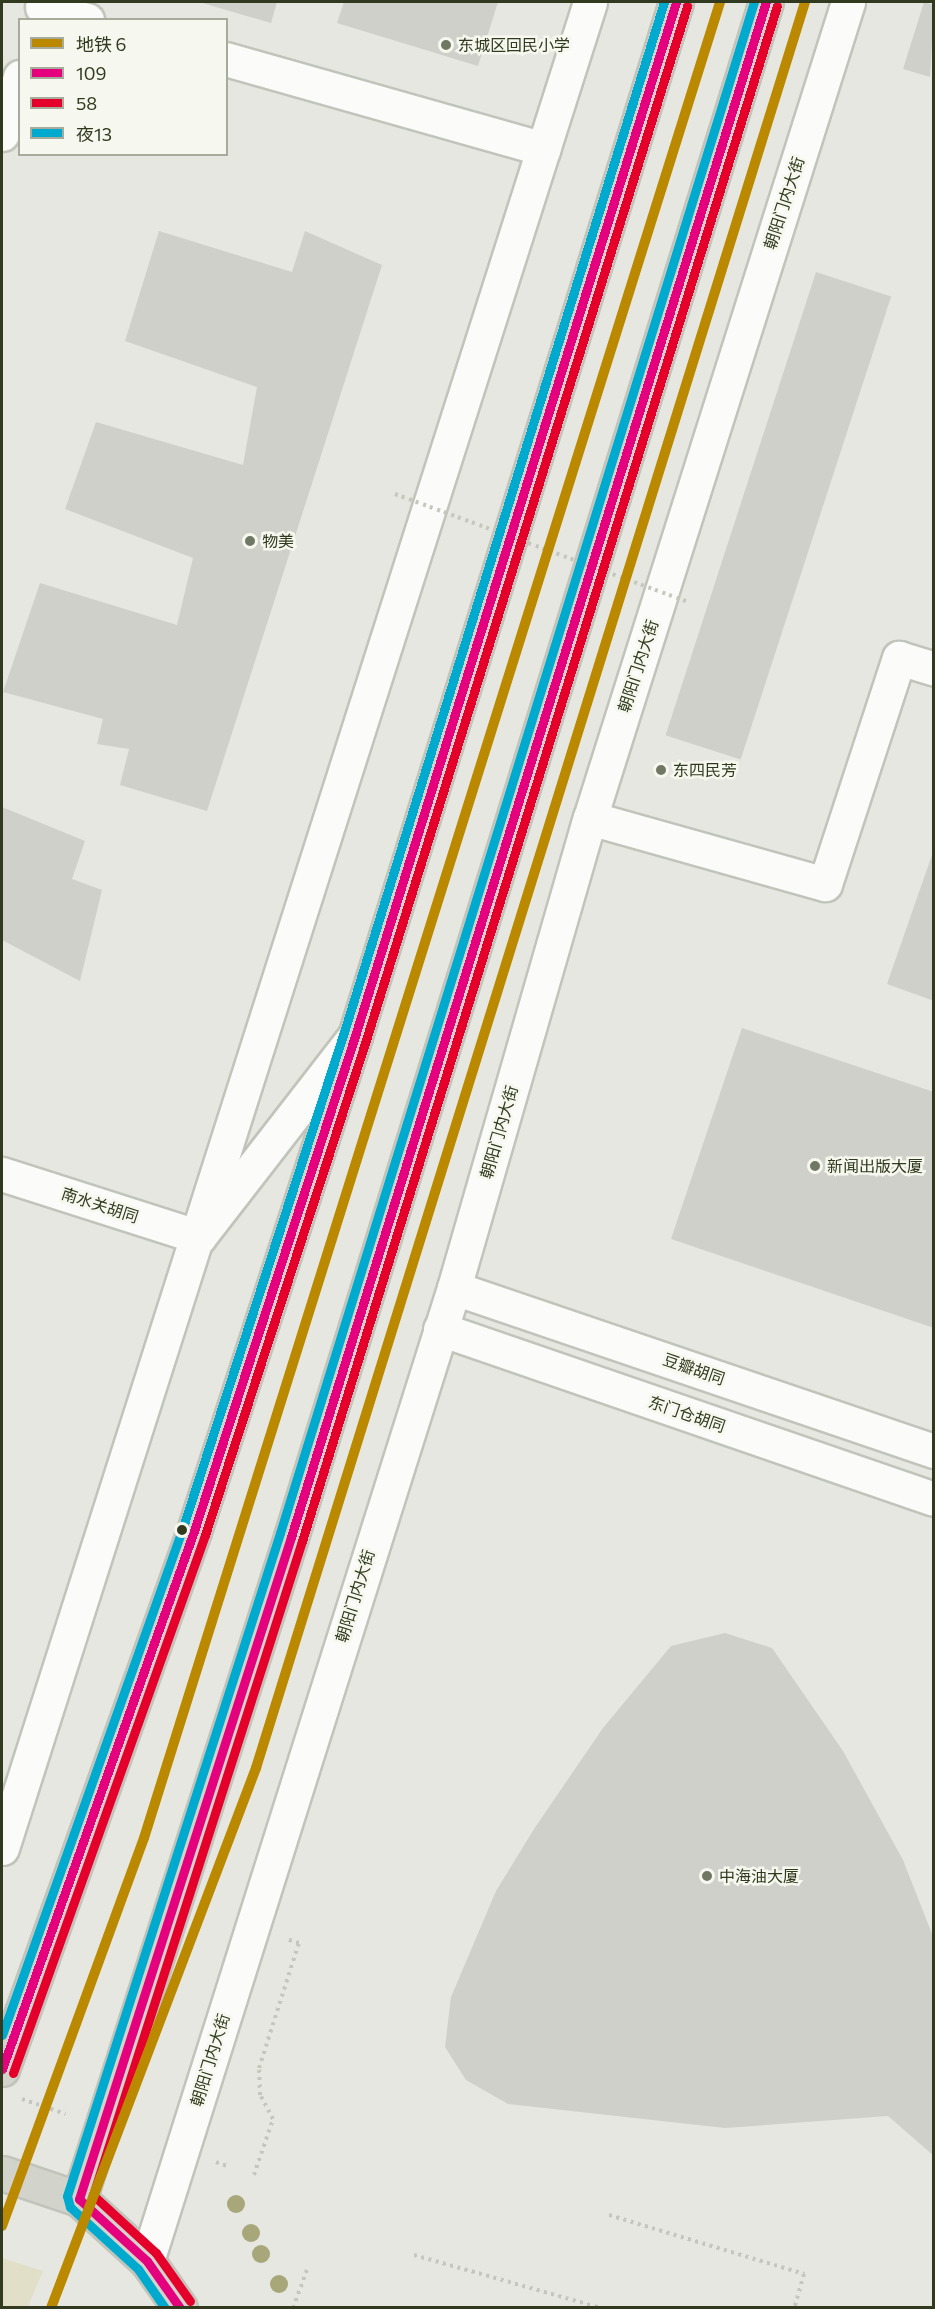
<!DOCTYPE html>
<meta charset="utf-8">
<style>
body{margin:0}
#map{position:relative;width:935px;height:2309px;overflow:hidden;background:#e6e7e0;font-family:Commissioner,"Noto Sans SC",sans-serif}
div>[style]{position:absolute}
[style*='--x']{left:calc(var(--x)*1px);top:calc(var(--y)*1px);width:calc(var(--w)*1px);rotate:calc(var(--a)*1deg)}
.green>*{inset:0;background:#e1dfc8}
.building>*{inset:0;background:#cfd0c9;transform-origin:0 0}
.path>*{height:4px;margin-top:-2px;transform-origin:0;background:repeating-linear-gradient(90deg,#c5c7bf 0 3px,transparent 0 7.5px)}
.roads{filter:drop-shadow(2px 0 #c1c4ba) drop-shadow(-2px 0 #c1c4ba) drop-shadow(0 2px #c1c4ba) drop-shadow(0 -2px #c1c4ba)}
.minor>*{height:33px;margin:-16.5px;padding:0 16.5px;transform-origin:16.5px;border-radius:16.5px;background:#fbfbfa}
.tertiary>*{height:33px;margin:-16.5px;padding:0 16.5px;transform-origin:16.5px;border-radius:16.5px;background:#fbfbfa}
.primary>*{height:33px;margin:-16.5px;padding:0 16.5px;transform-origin:16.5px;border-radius:16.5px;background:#d2d4cc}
.path-bridge>*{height:4px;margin-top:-2px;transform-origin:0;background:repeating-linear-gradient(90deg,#c5c7bf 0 3px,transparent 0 7.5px)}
.bus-1>*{height:9px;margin:-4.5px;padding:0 4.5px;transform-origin:4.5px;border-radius:4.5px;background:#e5007d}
.bus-2>*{height:9px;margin:-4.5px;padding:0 4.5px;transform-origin:4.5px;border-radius:4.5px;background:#e4002b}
.bus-3>*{height:9px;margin:-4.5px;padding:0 4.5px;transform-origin:4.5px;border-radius:4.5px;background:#00a9ce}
.metro-1>*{height:10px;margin:-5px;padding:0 5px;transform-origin:5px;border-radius:5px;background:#bb8900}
.trees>*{width:18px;height:18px;margin:-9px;border-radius:50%;background:#a7a77a}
.dots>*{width:16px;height:16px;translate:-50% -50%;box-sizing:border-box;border:3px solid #f6f7ee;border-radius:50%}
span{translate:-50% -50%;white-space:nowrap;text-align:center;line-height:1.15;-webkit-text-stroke:5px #f6f7ee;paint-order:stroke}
.poi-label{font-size:16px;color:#313a1e}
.left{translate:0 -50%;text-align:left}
.street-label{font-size:16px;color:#313a1e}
.frame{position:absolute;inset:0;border:3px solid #313a1e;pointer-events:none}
.legend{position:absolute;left:18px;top:18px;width:210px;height:138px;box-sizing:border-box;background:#f6f7ee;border:2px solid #a7ab9b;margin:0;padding:8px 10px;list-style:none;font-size:18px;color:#313a1e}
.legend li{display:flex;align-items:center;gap:12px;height:30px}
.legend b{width:30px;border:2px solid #a7ab9b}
</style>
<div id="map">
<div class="green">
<i style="clip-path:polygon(2px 2258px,43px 2271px,28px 2307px,2px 2307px)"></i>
</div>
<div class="building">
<i style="clip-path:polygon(199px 2px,277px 2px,271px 23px)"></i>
<i style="clip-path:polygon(344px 2px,498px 2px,478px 66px,337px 23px)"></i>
<i style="clip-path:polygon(924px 2px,934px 5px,930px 77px,903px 69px)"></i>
<i style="clip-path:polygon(159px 231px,292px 272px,305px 231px,382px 265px,207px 811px,120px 785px,129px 749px,97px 744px,103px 719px,3px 692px,40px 583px,177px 625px,193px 558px,65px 509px,96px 422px,243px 465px,257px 387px,125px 341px)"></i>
<i style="left:816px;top:272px;width:79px;height:487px;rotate:18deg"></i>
<i style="clip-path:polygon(2px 807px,85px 841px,72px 879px,102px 890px,80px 981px,2px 940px)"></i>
<i style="clip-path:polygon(933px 852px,934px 852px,934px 1001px,887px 984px)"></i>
<i style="clip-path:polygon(742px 1028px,934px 1092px,934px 1328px,671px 1239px)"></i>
<i style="clip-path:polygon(725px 1633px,772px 1648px,843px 1751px,903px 1860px,934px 1939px,934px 2156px,888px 2116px,725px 2128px,508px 2104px,466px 2080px,445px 2047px,451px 1997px,496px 1891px,534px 1829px,603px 1728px,671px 1646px)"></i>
</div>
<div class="path">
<i style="--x:22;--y:2099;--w:46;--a:18.8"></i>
<i style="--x:216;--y:2162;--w:12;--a:20"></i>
<i style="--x:254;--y:2175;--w:59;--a:-71.3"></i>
<i style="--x:273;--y:2119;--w:27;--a:-118"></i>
<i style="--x:260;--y:2095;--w:27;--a:-92"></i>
<i style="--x:259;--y:2068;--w:131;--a:-72.3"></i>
<i style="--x:299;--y:1943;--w:14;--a:-163"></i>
<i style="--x:609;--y:2215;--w:204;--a:16.8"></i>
<i style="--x:804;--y:2274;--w:35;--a:106"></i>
<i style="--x:414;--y:2255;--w:194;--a:15.8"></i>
<i style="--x:293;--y:2308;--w:44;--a:-69.9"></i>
</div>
<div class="roads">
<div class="minor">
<i style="--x:42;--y:7;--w:47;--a:16.1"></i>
<i style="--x:226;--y:59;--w:330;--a:15.8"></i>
<i style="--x:2;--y:134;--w:60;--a:-72.5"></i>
<i style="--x:590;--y:818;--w:244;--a:15.7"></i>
<i style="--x:825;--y:884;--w:238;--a:-71.9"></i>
<i style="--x:899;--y:658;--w:37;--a:17"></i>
</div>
<div class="tertiary">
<i style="--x:2;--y:1174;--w:207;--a:17.7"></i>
<i style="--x:199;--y:1237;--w:249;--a:-52.2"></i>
<i style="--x:454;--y:1288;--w:507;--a:18.76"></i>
<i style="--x:440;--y:1329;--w:522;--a:18.99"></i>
<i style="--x:2;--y:1848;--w:1937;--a:-72.33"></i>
<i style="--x:147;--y:2261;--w:1020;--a:-72.49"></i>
<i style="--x:454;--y:1288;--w:489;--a:-73.9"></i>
<i style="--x:590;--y:818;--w:856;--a:-72.45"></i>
</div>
<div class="primary">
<i style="--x:2;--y:2069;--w:571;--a:-70.36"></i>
<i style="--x:194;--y:1531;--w:521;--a:-71.98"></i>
<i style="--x:355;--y:1036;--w:1083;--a:-72.75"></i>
<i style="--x:2;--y:2173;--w:81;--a:18.7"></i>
<i style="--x:79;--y:2199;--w:92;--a:42.4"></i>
<i style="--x:147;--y:2261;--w:57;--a:54.9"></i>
<i style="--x:79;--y:2199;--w:695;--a:-72.24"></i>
<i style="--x:291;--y:1537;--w:1607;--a:-72.81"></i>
</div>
</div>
<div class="path-bridge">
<i style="--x:395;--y:494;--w:315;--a:20.2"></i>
</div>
<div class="bus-1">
<i style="--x:2;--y:2069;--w:571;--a:-70.36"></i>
<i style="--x:194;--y:1531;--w:521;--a:-71.98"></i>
<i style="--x:355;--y:1036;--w:1083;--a:-72.75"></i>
<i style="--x:180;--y:2308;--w:57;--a:-125.1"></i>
<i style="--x:147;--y:2261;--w:92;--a:-137.6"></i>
<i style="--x:79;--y:2199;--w:695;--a:-72.24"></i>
<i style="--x:291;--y:1537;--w:1607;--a:-72.81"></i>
</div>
<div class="bus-2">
<i style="--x:13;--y:2073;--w:571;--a:-70.36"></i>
<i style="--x:205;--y:1535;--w:521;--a:-71.98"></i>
<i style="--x:366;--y:1040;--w:1083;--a:-72.75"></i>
<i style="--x:190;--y:2301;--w:59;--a:-125.3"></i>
<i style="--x:156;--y:2253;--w:86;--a:-137.4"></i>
<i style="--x:93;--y:2195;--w:687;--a:-72.28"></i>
<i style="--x:302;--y:1541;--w:1607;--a:-72.81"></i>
</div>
<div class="bus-3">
<i style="--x:2;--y:2035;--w:539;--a:-70.39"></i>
<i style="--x:183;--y:1527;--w:521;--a:-71.98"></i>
<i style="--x:344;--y:1032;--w:1079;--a:-72.74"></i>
<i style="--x:165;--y:2308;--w:47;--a:-124.7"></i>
<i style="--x:138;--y:2269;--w:92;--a:-137.6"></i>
<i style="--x:70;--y:2207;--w:11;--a:-105"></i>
<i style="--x:67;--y:2196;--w:696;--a:-72.19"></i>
<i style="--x:280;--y:1533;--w:1603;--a:-72.8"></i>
</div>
<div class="metro-1">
<i style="--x:2;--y:2226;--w:413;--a:-69.9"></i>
<i style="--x:144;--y:1838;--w:1924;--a:-72.58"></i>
<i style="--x:51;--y:2308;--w:578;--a:-69.21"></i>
<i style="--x:256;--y:1768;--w:1849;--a:-72.73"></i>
</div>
<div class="trees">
<i style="left:236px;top:2204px"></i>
<i style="left:251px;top:2233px"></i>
<i style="left:261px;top:2254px"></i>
<i style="left:279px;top:2284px"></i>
</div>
<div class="dots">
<i style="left:446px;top:45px;background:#707762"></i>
<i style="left:250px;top:541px;background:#707762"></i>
<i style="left:661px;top:770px;background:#707762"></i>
<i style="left:815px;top:1166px;background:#707762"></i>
<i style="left:182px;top:1530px;background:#313a1e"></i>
<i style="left:707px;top:1876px;background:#707762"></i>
</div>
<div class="poi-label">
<span class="left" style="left:458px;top:45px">东城区回民小学</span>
<span class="left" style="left:262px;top:541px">物美</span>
<span class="left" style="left:673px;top:770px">东四民芳</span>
<span class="left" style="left:827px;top:1166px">新闻出版大厦</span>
<span class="left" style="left:719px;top:1876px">中海油大厦</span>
</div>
<div class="street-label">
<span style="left:784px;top:203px;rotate:-72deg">朝阳门内大街</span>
<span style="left:638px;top:666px;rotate:-72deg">朝阳门内大街</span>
<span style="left:499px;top:1132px;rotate:-74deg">朝阳门内大街</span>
<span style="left:100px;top:1205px;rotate:18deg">南水关胡同</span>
<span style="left:694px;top:1369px;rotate:19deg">豆瓣胡同</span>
<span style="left:687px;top:1414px;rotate:19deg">东门仓胡同</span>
<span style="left:355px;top:1596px;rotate:-73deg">朝阳门内大街</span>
<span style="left:210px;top:2060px;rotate:-73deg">朝阳门内大街</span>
</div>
<div class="frame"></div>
<ul class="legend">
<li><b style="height:8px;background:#bb8900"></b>地铁 6</li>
<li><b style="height:8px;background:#e5007d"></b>109</li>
<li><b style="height:8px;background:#e4002b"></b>58</li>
<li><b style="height:8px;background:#00a9ce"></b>夜13</li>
</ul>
</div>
